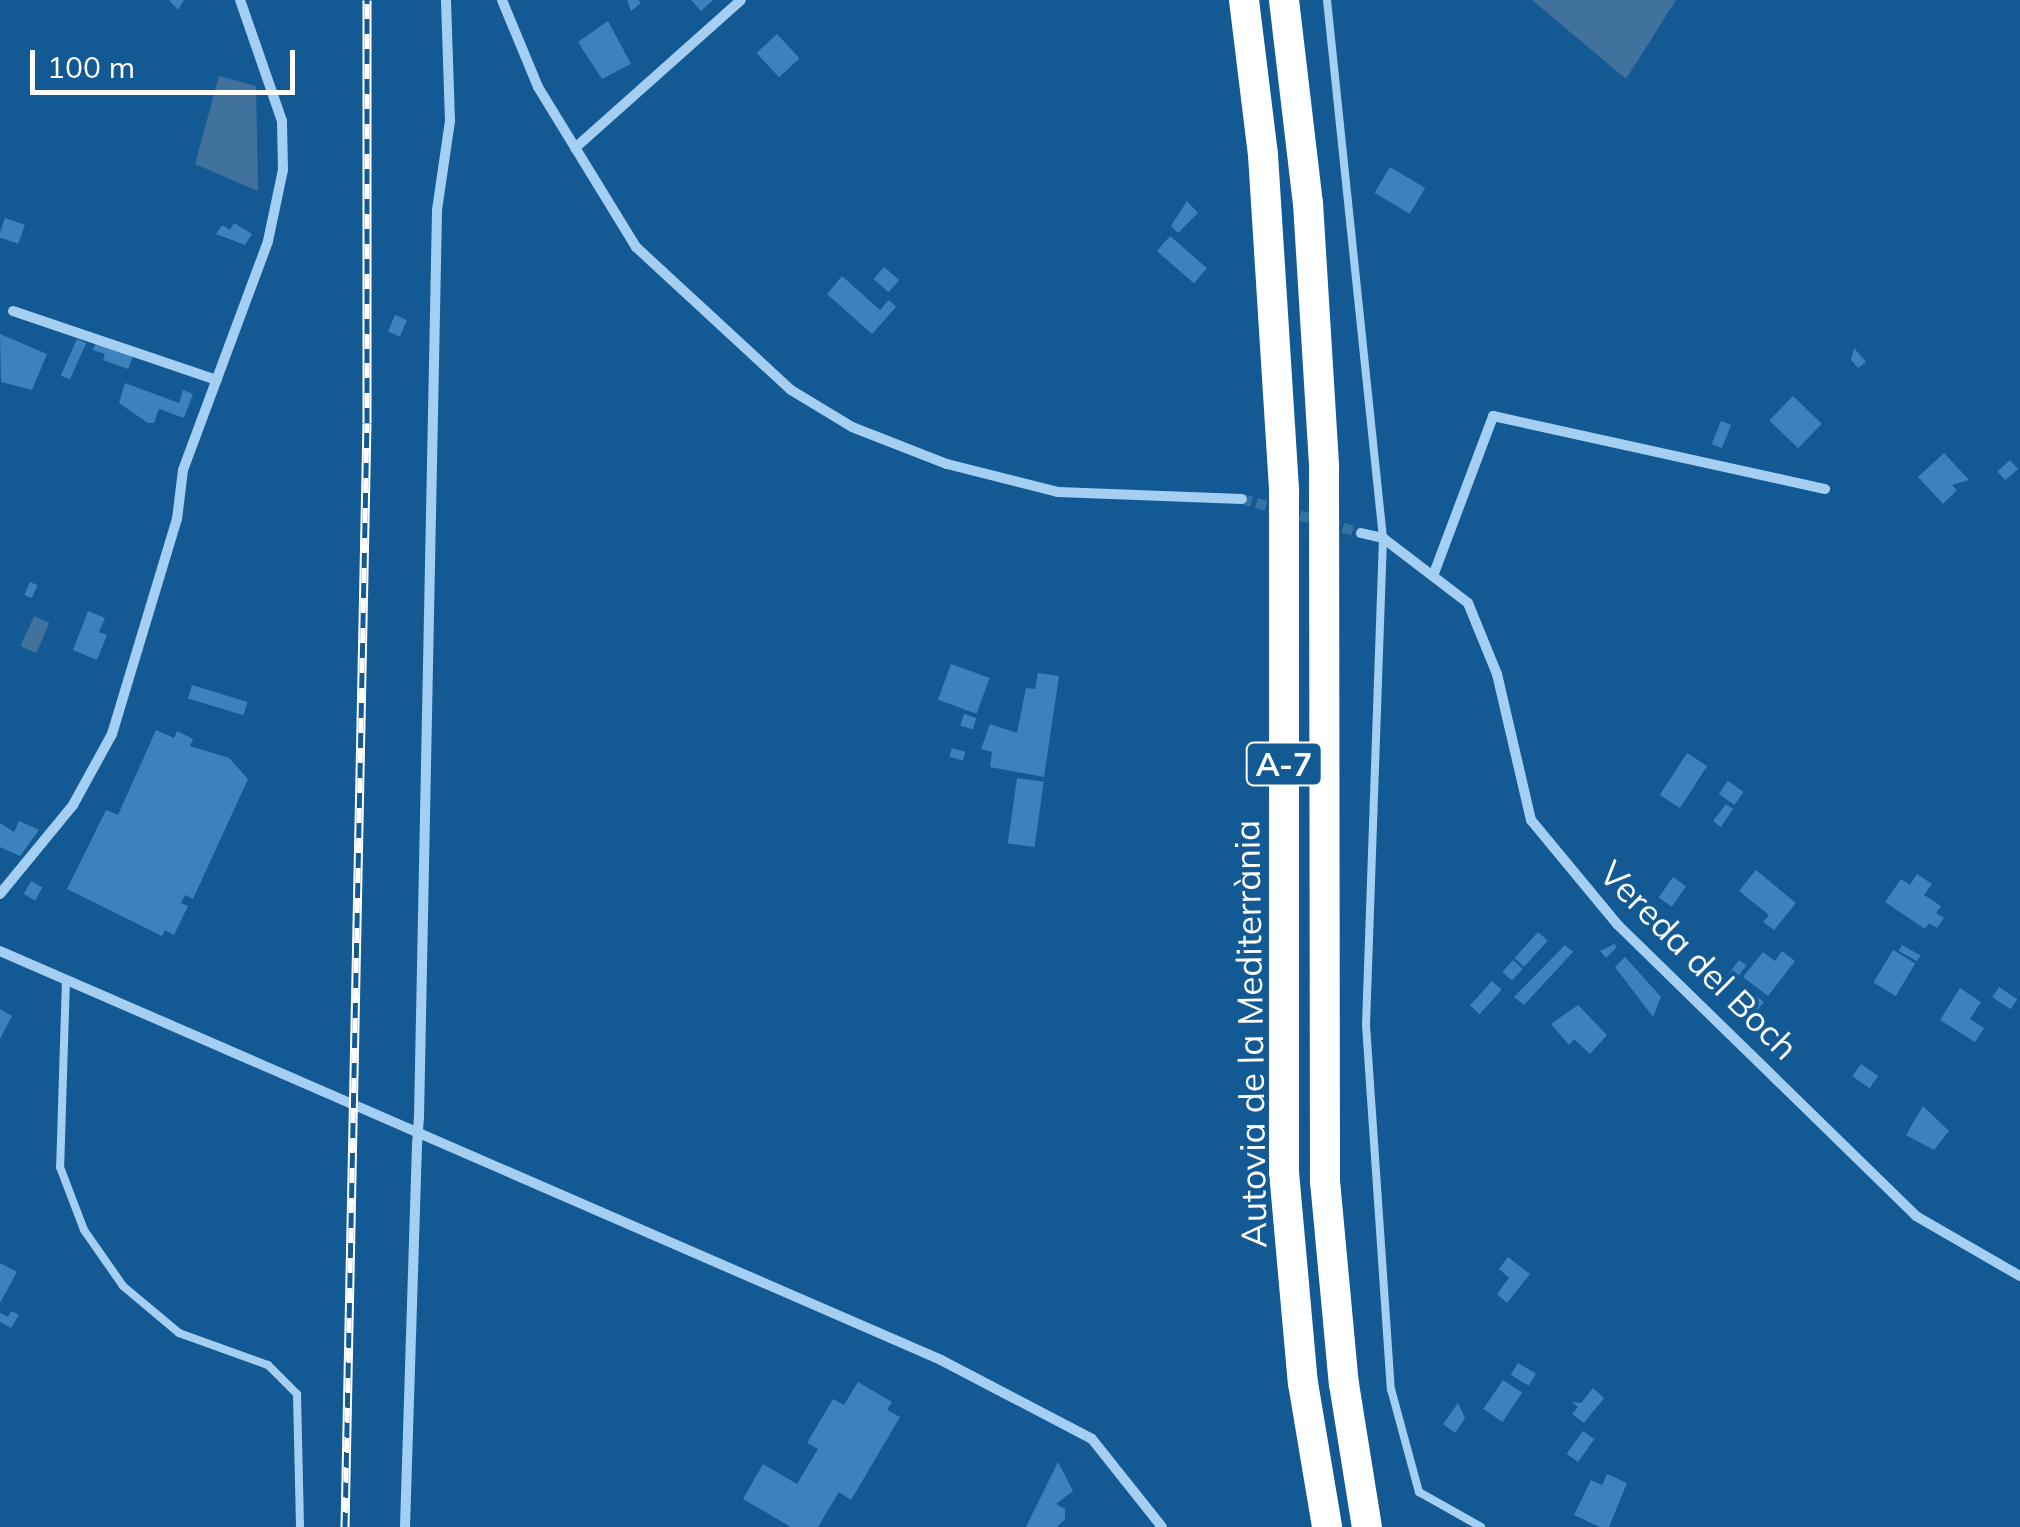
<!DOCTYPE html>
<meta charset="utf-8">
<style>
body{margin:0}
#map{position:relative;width:2020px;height:1527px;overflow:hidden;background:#135a95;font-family:Mulish,sans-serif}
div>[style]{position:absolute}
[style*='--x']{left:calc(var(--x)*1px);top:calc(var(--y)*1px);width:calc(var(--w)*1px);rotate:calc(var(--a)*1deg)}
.water>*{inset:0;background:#40729d;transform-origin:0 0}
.building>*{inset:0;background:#3c83bd;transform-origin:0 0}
.street-tunnel>*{height:10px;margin-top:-5px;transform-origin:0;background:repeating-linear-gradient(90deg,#3673a5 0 10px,transparent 0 15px)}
.lane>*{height:8px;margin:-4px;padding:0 4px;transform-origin:4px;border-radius:4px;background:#a4cff2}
.street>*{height:10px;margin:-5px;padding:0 5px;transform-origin:5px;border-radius:5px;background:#a4cff2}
.highway>*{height:30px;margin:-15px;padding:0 15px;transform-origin:15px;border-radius:15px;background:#fff}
.rail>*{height:9px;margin-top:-4.5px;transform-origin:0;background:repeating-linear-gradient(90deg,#135a95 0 15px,#fff 0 30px);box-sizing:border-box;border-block:2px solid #fff}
.street-bridge>*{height:10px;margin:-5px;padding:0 5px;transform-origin:5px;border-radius:5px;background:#a4cff2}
span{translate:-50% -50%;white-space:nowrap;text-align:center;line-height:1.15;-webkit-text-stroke:8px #135a95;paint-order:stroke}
.shield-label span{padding:2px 8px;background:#135a95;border:2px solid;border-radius:8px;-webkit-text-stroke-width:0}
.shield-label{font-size:32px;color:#fff;font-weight:700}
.street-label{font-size:35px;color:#fff}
.scale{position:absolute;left:30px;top:50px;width:265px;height:45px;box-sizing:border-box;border:5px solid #fff;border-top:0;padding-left:12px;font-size:30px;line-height:35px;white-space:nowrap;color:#fff;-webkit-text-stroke:8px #135a95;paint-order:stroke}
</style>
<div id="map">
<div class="water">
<i style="clip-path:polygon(1532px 0,1676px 0,1626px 79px)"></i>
<i style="clip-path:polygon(219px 76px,256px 86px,258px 191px,195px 164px)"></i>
<i style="left:34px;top:616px;width:17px;height:33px;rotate:24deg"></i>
</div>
<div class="building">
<i style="clip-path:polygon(169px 0,184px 0,178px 10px)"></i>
<i style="clip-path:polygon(627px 0,638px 0,641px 3px,631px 11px)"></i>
<i style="clip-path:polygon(691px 0,713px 0,701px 11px)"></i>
<i style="clip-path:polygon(608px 21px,631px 64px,602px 79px,578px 42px)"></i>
<i style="left:777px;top:34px;width:33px;height:28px;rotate:47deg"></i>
<i style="left:1390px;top:167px;width:41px;height:30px;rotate:31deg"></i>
<i style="clip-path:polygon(1187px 201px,1198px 213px,1178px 233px,1171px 226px)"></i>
<i style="left:5px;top:218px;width:21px;height:20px;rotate:19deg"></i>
<i style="clip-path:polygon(234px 223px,252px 234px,245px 245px,216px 234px,222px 225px,230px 230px)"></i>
<i style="left:1170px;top:236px;width:49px;height:20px;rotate:41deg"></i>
<i style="left:884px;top:267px;width:20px;height:16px;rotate:41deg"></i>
<i style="clip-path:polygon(842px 276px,880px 310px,889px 300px,896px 307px,872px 334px,827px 294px)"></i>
<i style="left:395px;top:315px;width:13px;height:18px;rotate:23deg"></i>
<i style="clip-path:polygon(0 334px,47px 354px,32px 390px,1px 382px)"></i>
<i style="left:77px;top:339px;width:10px;height:40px;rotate:24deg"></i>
<i style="clip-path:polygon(96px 342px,133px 356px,128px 369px,103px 360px,105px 354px,93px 350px)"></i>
<i style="clip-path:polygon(1854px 348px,1866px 362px,1858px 368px,1851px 360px)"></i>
<i style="clip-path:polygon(125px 383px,179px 403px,183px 390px,193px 394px,184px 418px,159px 409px,154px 423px,148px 423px,119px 403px)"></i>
<i style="left:1793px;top:396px;width:40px;height:34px;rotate:44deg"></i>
<i style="left:1721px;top:421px;width:11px;height:25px;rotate:22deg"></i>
<i style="clip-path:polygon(1944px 453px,1969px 480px,1952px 485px,1957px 490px,1943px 504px,1918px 477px)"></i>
<i style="left:2010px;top:460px;width:12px;height:17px;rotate:48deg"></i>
<i style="left:30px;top:582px;width:8px;height:14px;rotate:23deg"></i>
<i style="clip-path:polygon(88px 611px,105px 618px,99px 632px,107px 635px,97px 660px,73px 650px)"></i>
<i style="left:951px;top:664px;width:41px;height:38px;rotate:20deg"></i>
<i style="clip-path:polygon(1038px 673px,1059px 676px,1044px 777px,990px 767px,992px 752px,981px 749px,990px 724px,1017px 733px,1026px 688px,1035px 689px)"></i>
<i style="left:192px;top:685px;width:58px;height:14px;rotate:17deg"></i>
<i style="left:964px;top:714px;width:13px;height:12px;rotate:18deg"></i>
<i style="clip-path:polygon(156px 730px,174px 738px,177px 731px,193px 739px,190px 746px,229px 758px,248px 779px,193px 899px,185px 895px,181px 903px,188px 906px,174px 935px,165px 930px,162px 936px,67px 889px,106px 810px,118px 815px)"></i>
<i style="left:952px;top:748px;width:14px;height:9px;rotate:17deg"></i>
<i style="left:1687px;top:753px;width:24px;height:50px;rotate:33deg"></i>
<i style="left:1017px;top:778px;width:27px;height:66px;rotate:8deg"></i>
<i style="left:1728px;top:781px;width:19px;height:16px;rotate:35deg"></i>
<i style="clip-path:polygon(1726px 804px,1733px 809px,1721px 827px,1713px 821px)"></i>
<i style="clip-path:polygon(19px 821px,39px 830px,20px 856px,0 847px,0 823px,14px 832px)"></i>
<i style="clip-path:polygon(1756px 870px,1796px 903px,1774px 930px,1763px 922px,1769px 915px,1739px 891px)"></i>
<i style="clip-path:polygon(1917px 874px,1932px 884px,1924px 895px,1941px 906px,1936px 913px,1944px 918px,1937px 928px,1929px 923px,1925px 929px,1885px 902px,1901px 879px,1910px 885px)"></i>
<i style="left:1673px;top:877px;width:16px;height:25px;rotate:35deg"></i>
<i style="left:31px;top:881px;width:13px;height:15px;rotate:29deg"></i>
<i style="left:1538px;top:932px;width:13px;height:35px;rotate:42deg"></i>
<i style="clip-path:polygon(1614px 944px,1617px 947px,1606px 958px,1600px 951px)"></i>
<i style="clip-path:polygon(1565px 945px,1573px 952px,1524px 1005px,1514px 997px)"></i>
<i style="left:1902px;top:945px;width:21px;height:7px;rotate:29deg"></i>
<i style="left:1893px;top:950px;width:26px;height:38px;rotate:31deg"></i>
<i style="clip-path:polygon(1782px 951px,1795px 961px,1768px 996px,1743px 977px,1763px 952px,1775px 961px)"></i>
<i style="clip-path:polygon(1625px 957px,1661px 997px,1653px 1017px,1615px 967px)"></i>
<i style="left:1513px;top:960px;width:13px;height:16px;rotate:42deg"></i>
<i style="left:1739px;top:960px;width:9px;height:25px;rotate:36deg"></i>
<i style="left:1492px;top:981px;width:13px;height:33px;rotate:42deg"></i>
<i style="left:1719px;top:984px;width:9px;height:11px;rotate:36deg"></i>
<i style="left:1999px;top:987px;width:22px;height:12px;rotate:34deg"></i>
<i style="clip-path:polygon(1960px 988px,1981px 1002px,1970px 1019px,1984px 1028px,1975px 1042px,1940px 1020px)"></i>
<i style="clip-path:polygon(1757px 997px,1764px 1002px,1754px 1014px,1748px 1010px)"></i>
<i style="clip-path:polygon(1578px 1005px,1607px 1035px,1590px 1054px,1574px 1039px,1569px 1045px,1551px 1024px)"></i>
<i style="clip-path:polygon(0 1009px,12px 1016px,0 1039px)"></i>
<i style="left:1861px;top:1064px;width:21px;height:15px;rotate:35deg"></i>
<i style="clip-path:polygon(1923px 1106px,1949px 1131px,1934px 1150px,1906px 1135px)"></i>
<i style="clip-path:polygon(1508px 1257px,1530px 1274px,1507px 1303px,1497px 1294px,1509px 1278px,1499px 1269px)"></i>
<i style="clip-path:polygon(0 1263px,17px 1272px,0 1303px)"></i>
<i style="clip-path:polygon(11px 1311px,19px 1315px,11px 1328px,0 1322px,0 1313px,8px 1317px)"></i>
<i style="left:1518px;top:1363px;width:21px;height:14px;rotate:31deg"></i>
<i style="left:1503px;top:1380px;width:23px;height:35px;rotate:34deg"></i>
<i style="clip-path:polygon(858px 1382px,892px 1402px,887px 1410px,900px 1417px,851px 1500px,839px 1492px,818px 1527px,791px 1527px,743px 1499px,763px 1464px,797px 1484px,818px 1449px,807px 1443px,833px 1399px,844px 1405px)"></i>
<i style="clip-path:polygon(1593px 1388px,1604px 1398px,1584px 1423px,1572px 1414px,1578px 1407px,1572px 1402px,1581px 1403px)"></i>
<i style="clip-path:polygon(1458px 1403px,1465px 1418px,1455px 1433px,1443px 1424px)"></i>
<i style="left:1583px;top:1431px;width:14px;height:28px;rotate:36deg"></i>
<i style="clip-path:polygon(1058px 1462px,1073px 1491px,1056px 1504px,1065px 1509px,1065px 1519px,1057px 1527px,1026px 1527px)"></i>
<i style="clip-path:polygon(1607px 1474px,1627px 1483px,1609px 1527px,1600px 1527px,1574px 1515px,1591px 1480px,1602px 1485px)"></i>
</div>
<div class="street-tunnel">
<i style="--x:1242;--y:499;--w:124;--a:15.9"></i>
</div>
<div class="lane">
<i style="--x:1327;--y:0;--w:541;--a:84.06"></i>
<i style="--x:1383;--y:538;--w:487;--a:92"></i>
<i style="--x:1366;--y:1025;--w:365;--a:86.1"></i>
<i style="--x:1391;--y:1389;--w:107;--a:74.8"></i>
<i style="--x:1419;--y:1492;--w:71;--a:29.4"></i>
<i style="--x:66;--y:980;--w:187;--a:91.8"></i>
<i style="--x:60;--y:1167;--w:67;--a:69.1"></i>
<i style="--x:84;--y:1230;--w:68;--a:55.1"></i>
<i style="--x:123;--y:1286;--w:73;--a:40"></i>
<i style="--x:179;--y:1333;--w:95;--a:19.8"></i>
<i style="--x:268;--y:1365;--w:41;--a:45"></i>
<i style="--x:297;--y:1394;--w:133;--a:88.7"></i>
</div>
<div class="street">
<i style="--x:502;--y:0;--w:94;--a:67.5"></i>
<i style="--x:538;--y:87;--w:188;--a:58.5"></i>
<i style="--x:636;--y:247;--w:211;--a:42.7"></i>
<i style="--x:791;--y:390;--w:71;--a:31.2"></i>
<i style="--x:852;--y:427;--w:102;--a:21.3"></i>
<i style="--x:947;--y:464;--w:114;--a:14.2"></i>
<i style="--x:1058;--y:492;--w:184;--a:2.2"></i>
<i style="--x:575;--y:148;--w:222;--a:-41.7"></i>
<i style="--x:13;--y:311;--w:215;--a:18.7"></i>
<i style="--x:1361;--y:533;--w:23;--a:13"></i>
<i style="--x:1383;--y:538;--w:107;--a:37.4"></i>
<i style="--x:1468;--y:603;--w:77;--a:67.8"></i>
<i style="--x:1497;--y:674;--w:150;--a:76.9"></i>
<i style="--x:1531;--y:820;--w:136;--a:50.4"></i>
<i style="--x:1618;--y:925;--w:417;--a:44.3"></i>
<i style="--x:1916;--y:1216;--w:120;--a:30"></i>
<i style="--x:1433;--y:576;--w:171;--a:-69.4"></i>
<i style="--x:1493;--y:416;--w:340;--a:12.4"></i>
<i style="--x:0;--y:894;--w:115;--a:-50.6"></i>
<i style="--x:73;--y:805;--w:81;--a:-61.2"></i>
<i style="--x:112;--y:734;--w:225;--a:-73.2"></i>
<i style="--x:177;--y:519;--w:49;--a:-83"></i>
<i style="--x:183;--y:470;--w:244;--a:-69.6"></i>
<i style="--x:268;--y:241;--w:73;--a:-78.1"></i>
<i style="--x:283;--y:170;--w:49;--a:-91.2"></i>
<i style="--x:282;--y:121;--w:128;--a:-109.1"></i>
<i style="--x:0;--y:951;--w:1026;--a:23.49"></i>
<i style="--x:941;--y:1360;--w:170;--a:27.6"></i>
<i style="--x:1092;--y:1439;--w:112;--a:51.5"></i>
<i style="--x:419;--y:1117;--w:907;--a:-88.86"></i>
<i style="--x:437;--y:210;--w:90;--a:-81.7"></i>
<i style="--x:450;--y:121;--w:121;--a:-91.9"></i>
<i style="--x:405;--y:1527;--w:382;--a:-88.2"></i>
</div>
<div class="highway">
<i style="--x:1244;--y:0;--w:156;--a:83"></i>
<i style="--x:1263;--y:155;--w:337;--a:86.4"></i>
<i style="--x:1284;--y:491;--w:681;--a:90"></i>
<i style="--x:1284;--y:1172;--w:212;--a:84.9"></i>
<i style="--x:1303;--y:1383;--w:146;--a:80.5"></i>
<i style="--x:1284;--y:0;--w:204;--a:83.3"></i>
<i style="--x:1308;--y:203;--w:265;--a:86.5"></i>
<i style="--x:1324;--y:468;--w:713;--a:89.92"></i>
<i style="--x:1325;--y:1181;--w:204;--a:84.7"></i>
<i style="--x:1344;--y:1384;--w:145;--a:80.9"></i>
</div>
<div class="rail">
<i style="--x:345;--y:1527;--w:1104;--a:-88.86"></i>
<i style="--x:367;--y:423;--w:423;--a:-90"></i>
</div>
<div class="street-bridge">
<i style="--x:417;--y:1145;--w:28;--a:-86"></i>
</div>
<div class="shield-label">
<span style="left:1284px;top:764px">A-7</span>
</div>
<div class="street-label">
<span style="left:1699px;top:960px;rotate:45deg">Vereda del Boch</span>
<span style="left:1250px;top:1034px;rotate:-91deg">Autovia de la Mediterrània</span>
</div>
<div class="scale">100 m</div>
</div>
